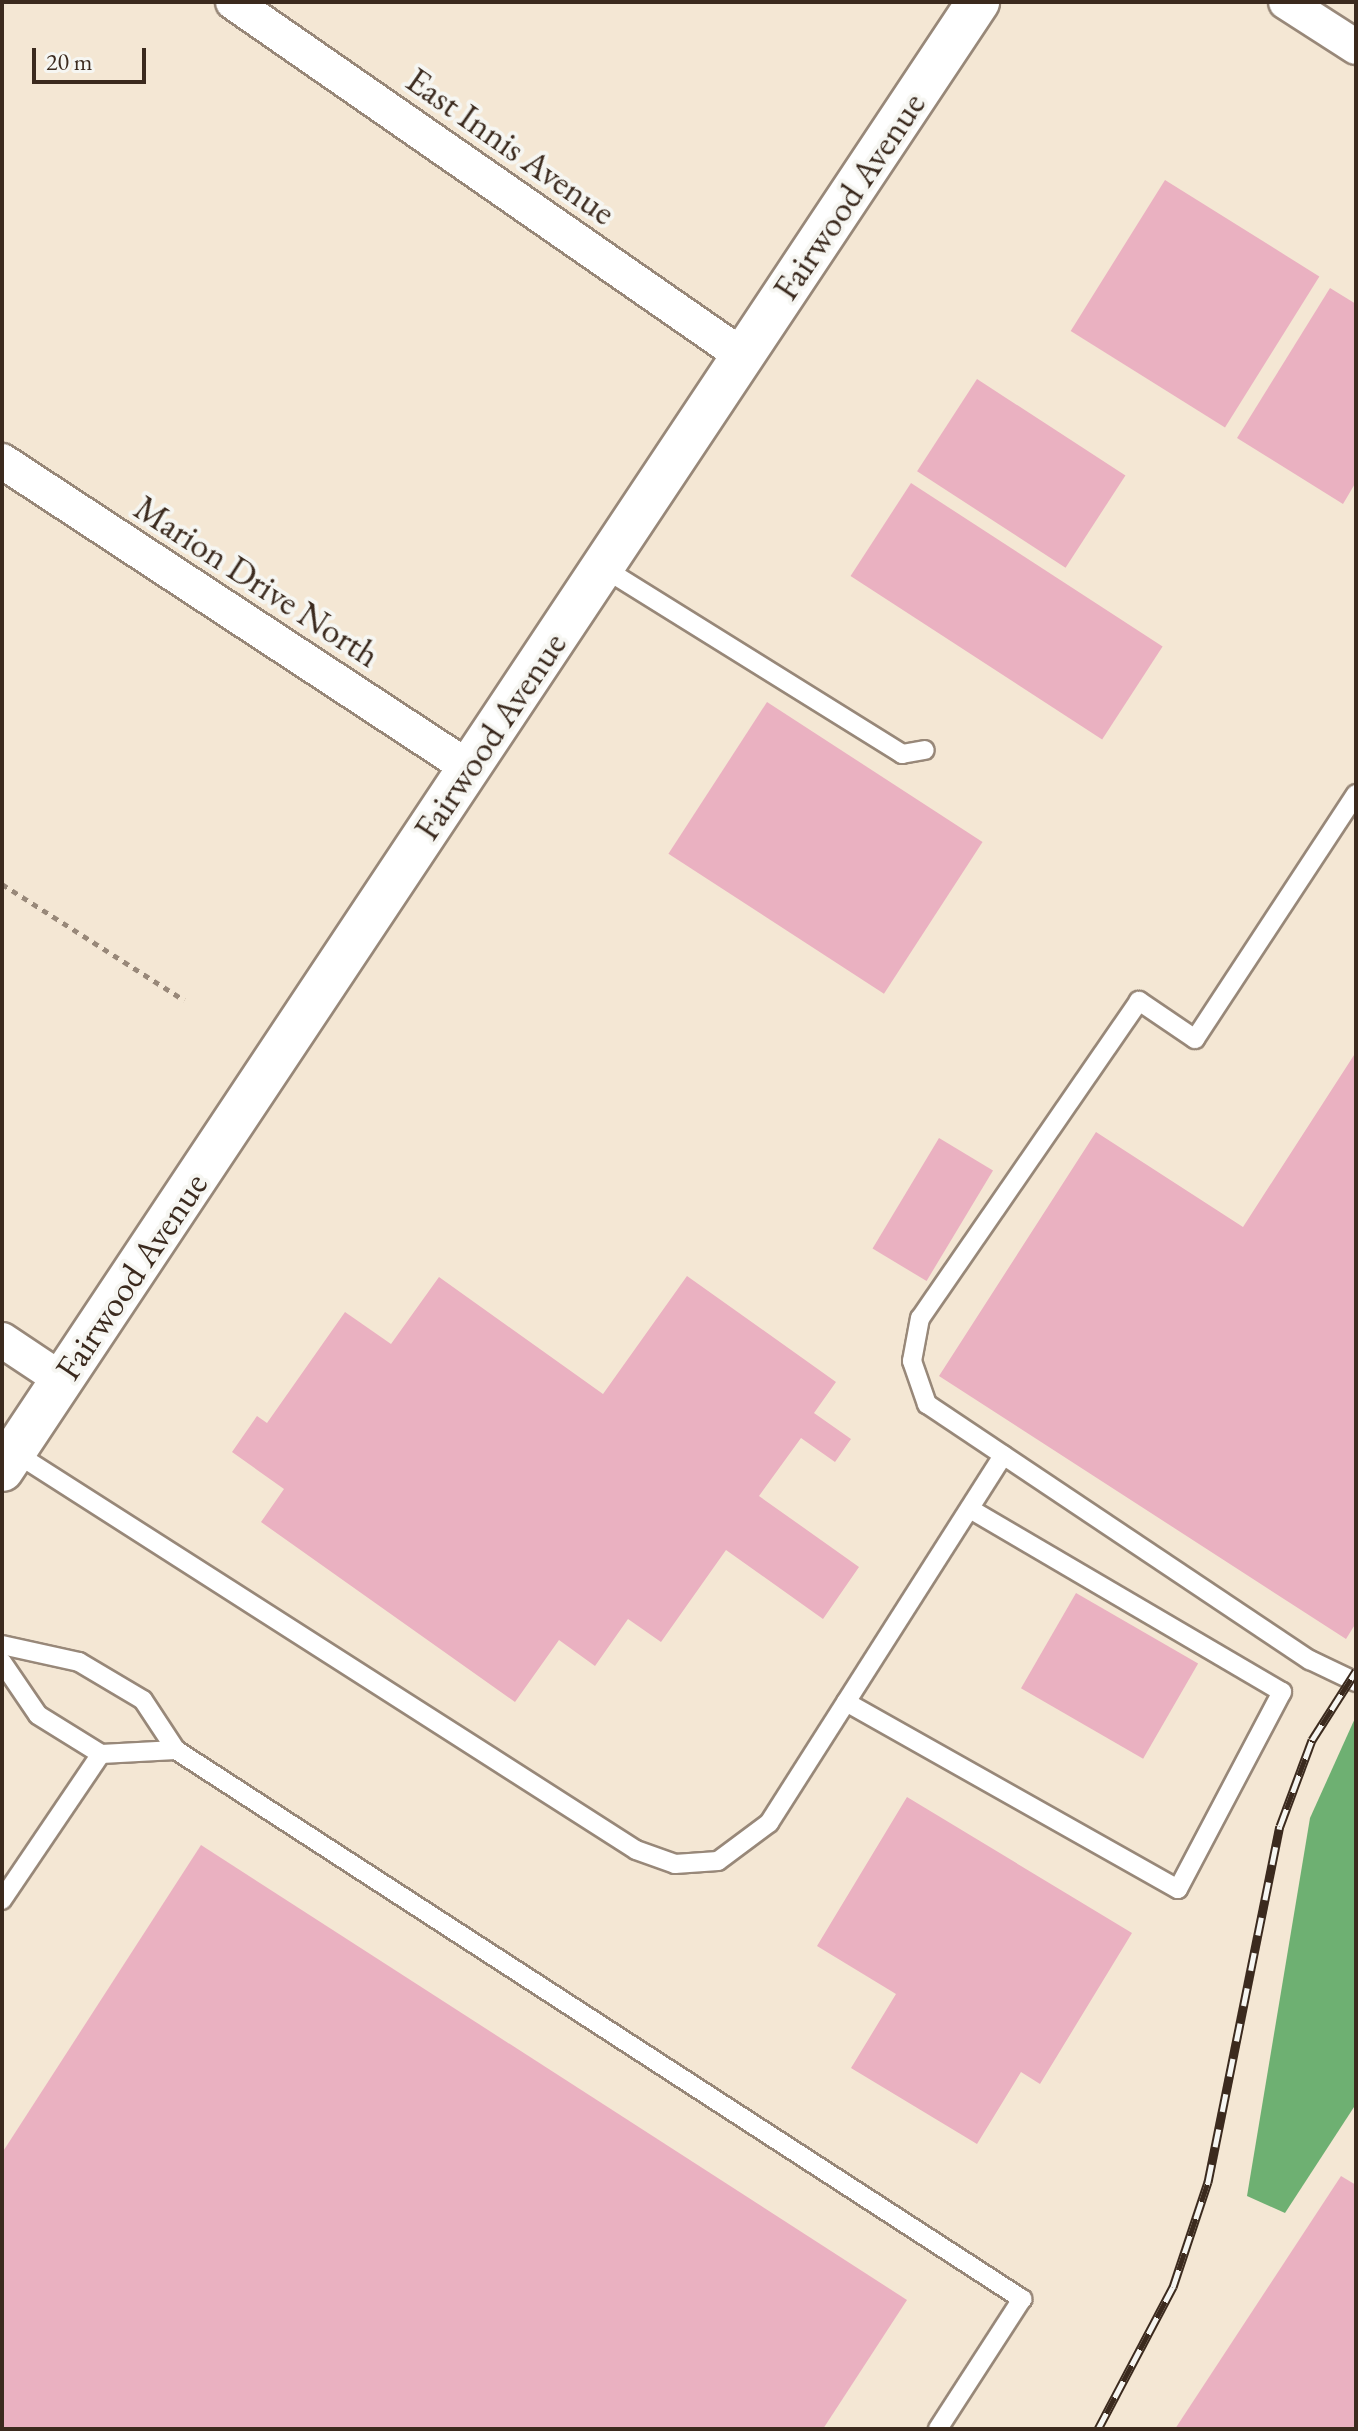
<!DOCTYPE html>
<style>
body{margin:0}
#map{position:relative;width:1358px;height:2431px;overflow:hidden;background:#f4e7d4;font-family:"EB Garamond",serif}
div>[style]{position:absolute}
[style*='--x']{left:calc(var(--x)*1px);top:calc(var(--y)*1px);width:calc(var(--w)*1px);rotate:calc(var(--a)*1deg)}
.forest>*{inset:0;background:#6eb072}
.building>*{inset:0;background:#eab1c1;transform-origin:0 0}
.path>*{height:5px;margin-top:-2.5px;transform-origin:0;background:repeating-linear-gradient(90deg,#988879 0 6px,transparent 0 12px)}
.roads{filter:drop-shadow(2px 0 #988879) drop-shadow(-2px 0 #988879) drop-shadow(0 2px #988879) drop-shadow(0 -2px #988879)}
.service>*{height:18px;margin:-9px;padding:0 9px;transform-origin:9px;border-radius:9px;background:#fff}
.minor>*{height:34px;margin:-17px;padding:0 17px;transform-origin:17px;border-radius:17px;background:#fff}
.tertiary>*{height:42px;margin:-21px;padding:0 21px;transform-origin:21px;border-radius:21px;background:#fff}
.rail>*{height:9px;margin-top:-4.5px;transform-origin:0;background:repeating-linear-gradient(90deg,#f6f6f2 0 18px,#3b2a1e 0 36px);box-sizing:border-box;border-block:2px solid #3b2a1e}
span{translate:-50% -50%;white-space:nowrap;text-align:center;line-height:1.15;-webkit-text-stroke:8px #f6f6f2;paint-order:stroke}
.street-label{font-size:36px;color:#3b2a1e}
.frame{position:absolute;inset:0;border:4px solid #3b2a1e;pointer-events:none}
.scale{position:absolute;left:32px;top:48px;width:114px;height:36px;box-sizing:border-box;border:4px solid #3b2a1e;border-top:0;padding-left:10px;font-size:24px;line-height:28px;white-space:nowrap;color:#3b2a1e;-webkit-text-stroke:6px #f6f6f2;paint-order:stroke}
</style>
<div id="map">
<div class="forest">
<i style="clip-path:polygon(1356px 1716px,1356px 2104px,1285px 2213px,1247px 2196px,1310px 1818px)"></i>
</div>
<div class="building">
<i style="left:1165px;top:180px;width:182px;height:178px;rotate:32deg"></i>
<i style="clip-path:polygon(1330px 288px,1356px 304px,1356px 482px,1343px 504px,1237px 438px)"></i>
<i style="left:977px;top:379px;width:177px;height:110px;rotate:33deg"></i>
<i style="left:911px;top:483px;width:300px;height:111px;rotate:33deg"></i>
<i style="left:767px;top:702px;width:257px;height:181px;rotate:33deg"></i>
<i style="clip-path:polygon(1356px 1052px,1356px 1623px,1346px 1639px,939px 1376px,1096px 1132px,1243px 1227px)"></i>
<i style="left:939px;top:1138px;width:63px;height:129px;rotate:31deg"></i>
<i style="clip-path:polygon(687px 1276px,836px 1382px,814px 1413px,851px 1439px,835px 1462px,801px 1438px,759px 1496px,859px 1567px,823px 1619px,726px 1550px,661px 1642px,628px 1619px,595px 1666px,559px 1640px,515px 1702px,261px 1522px,284px 1489px,232px 1452px,257px 1416px,267px 1423px,345px 1312px,391px 1344px,439px 1277px,603px 1394px)"></i>
<i style="left:1076px;top:1593px;width:141px;height:110px;rotate:30deg"></i>
<i style="clip-path:polygon(907px 1797px,1132px 1933px,1040px 2084px,1021px 2072px,977px 2144px,851px 2068px,896px 1994px,817px 1946px)"></i>
<i style="clip-path:polygon(201px 1845px,907px 2300px,823px 2429px,2px 2429px,2px 2153px)"></i>
<i style="clip-path:polygon(1341px 2176px,1356px 2185px,1356px 2429px,1175px 2429px)"></i>
</div>
<div class="path">
<i style="--x:2;--y:884;--w:216;--a:32.5"></i>
</div>
<div class="roads">
<div class="service">
<i style="--x:602;--y:567;--w:354;--a:31.9"></i>
<i style="--x:902;--y:754;--w:23;--a:-10"></i>
<i style="--x:1356;--y:794;--w:293;--a:123.3"></i>
<i style="--x:1195;--y:1039;--w:68;--a:-145.8"></i>
<i style="--x:1139;--y:1001;--w:385;--a:124.6"></i>
<i style="--x:920;--y:1318;--w:44;--a:100.5"></i>
<i style="--x:912;--y:1361;--w:46;--a:70.8"></i>
<i style="--x:927;--y:1404;--w:461;--a:33.8"></i>
<i style="--x:1310;--y:1660;--w:51;--a:25.6"></i>
<i style="--x:14;--y:1452;--w:738;--a:32.61"></i>
<i style="--x:636;--y:1850;--w:41;--a:19.7"></i>
<i style="--x:675;--y:1864;--w:43;--a:-4"></i>
<i style="--x:718;--y:1861;--w:64;--a:-36.7"></i>
<i style="--x:769;--y:1823;--w:436;--a:-57.5"></i>
<i style="--x:2;--y:1645;--w:79;--a:12.4"></i>
<i style="--x:79;--y:1662;--w:74;--a:30.7"></i>
<i style="--x:143;--y:1700;--w:60;--a:56.6"></i>
<i style="--x:176;--y:1750;--w:1009;--a:32.98"></i>
<i style="--x:1022;--y:2299;--w:155;--a:122.9"></i>
<i style="--x:2;--y:1662;--w:64;--a:55.8"></i>
<i style="--x:38;--y:1715;--w:74;--a:31.8"></i>
<i style="--x:101;--y:1754;--w:75;--a:-3.1"></i>
<i style="--x:846;--y:1702;--w:381;--a:29.4"></i>
<i style="--x:1178;--y:1889;--w:223;--a:-62.2"></i>
<i style="--x:1282;--y:1692;--w:362;--a:-149.6"></i>
<i style="--x:2;--y:1900;--w:176;--a:-55.9"></i>
</div>
<div class="minor">
<i style="--x:233;--y:2;--w:621;--a:34.77"></i>
<i style="--x:1286;--y:2;--w:83;--a:32.7"></i>
<i style="--x:2;--y:461;--w:559;--a:33.32"></i>
<i style="--x:2;--y:1340;--w:72;--a:33.7"></i>
</div>
<div class="tertiary">
<i style="--x:2;--y:1470;--w:1763;--a:-56.38"></i>
</div>
</div>
<div class="rail">
<i style="--x:1098;--y:2429;--w:161;--a:-62.2"></i>
<i style="--x:1173;--y:2287;--w:111;--a:-71.6"></i>
<i style="--x:1208;--y:2182;--w:363;--a:-78.6"></i>
<i style="--x:1280;--y:1826;--w:92;--a:-69.6"></i>
<i style="--x:1312;--y:1740;--w:82;--a:-57.5"></i>
</div>
<div class="street-label">
<span style="left:511px;top:146px;rotate:35deg">East Innis Avenue</span>
<span style="left:849px;top:196px;rotate:-56deg">Fairwood Avenue</span>
<span style="left:257px;top:581px;rotate:33deg">Marion Drive North</span>
<span style="left:490px;top:736px;rotate:-56deg">Fairwood Avenue</span>
<span style="left:131px;top:1276px;rotate:-56deg">Fairwood Avenue</span>
</div>
<div class="frame"></div>
<div class="scale">20 m</div>
</div>
